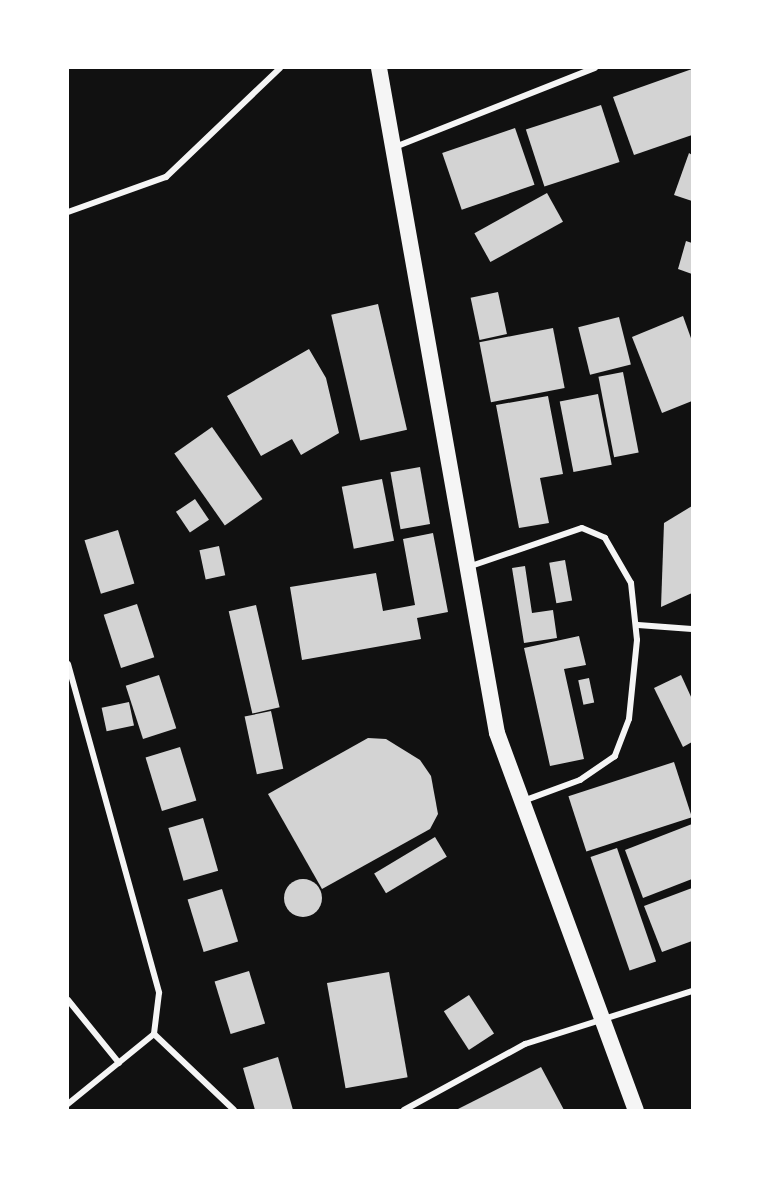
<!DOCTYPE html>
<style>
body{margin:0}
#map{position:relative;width:760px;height:1178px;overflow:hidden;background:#111;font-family:"Titillium Web",sans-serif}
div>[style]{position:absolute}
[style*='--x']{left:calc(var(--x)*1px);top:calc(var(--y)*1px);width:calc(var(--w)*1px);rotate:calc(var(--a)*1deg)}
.building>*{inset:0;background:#d3d3d3;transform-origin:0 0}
.round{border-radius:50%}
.minor>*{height:6px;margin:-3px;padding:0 3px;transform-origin:3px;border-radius:3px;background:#f5f5f5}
.trunk>*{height:16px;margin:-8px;padding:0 8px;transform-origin:8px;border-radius:8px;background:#f5f5f5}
span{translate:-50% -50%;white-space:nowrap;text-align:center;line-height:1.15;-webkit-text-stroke:6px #fff;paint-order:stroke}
.frame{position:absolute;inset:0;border:69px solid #fff;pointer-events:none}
</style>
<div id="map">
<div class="building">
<i style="clip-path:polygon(692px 69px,692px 135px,634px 155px,613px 97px)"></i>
<i style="left:601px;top:105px;width:60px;height:79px;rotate:72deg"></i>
<i style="left:515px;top:128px;width:60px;height:77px;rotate:71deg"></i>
<i style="clip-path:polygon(689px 153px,692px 155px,692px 201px,674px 195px)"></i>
<i style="left:547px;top:193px;width:33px;height:83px;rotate:61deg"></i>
<i style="clip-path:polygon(686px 241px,692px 243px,692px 274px,678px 269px)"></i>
<i style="left:498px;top:292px;width:43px;height:28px;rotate:78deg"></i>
<i style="left:378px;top:304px;width:129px;height:48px;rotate:77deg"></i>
<i style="clip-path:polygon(683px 316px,692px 341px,692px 401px,662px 413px,632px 337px)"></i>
<i style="left:619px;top:317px;width:49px;height:42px;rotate:76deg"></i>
<i style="left:553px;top:328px;width:61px;height:75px;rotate:79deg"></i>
<i style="clip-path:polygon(309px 349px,326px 378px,339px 433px,301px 455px,292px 439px,261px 456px,227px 396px)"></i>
<i style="left:623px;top:372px;width:82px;height:25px;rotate:79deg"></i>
<i style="left:598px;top:394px;width:72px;height:39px;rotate:79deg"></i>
<i style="clip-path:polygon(548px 396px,563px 474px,540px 478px,549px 523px,519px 528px,496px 405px)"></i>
<i style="left:212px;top:427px;width:88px;height:46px;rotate:55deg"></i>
<i style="left:420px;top:467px;width:58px;height:30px;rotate:80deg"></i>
<i style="left:382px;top:479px;width:63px;height:41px;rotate:79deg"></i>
<i style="left:195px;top:499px;width:25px;height:23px;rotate:56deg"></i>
<i style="clip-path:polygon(692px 506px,692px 593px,661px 607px,664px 523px)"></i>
<i style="left:118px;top:530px;width:56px;height:35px;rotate:73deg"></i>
<i style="clip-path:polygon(433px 533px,448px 612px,417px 618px,421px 639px,302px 660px,290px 587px,376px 573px,383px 611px,415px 605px,403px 539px)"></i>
<i style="left:219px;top:546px;width:30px;height:20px;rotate:78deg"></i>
<i style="left:565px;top:560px;width:41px;height:16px;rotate:80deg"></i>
<i style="clip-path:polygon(525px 566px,532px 613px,553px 610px,557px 638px,524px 643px,512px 568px)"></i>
<i style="left:137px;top:604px;width:56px;height:35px;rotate:72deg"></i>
<i style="left:256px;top:605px;width:105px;height:28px;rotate:77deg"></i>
<i style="clip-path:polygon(579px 636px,586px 665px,564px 669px,584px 759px,550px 766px,524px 648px)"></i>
<i style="left:159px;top:675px;width:56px;height:35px;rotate:72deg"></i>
<i style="clip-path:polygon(681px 675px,692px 699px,692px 742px,683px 747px,654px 688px)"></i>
<i style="left:589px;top:678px;width:25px;height:11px;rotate:78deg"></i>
<i style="left:129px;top:702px;width:24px;height:28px;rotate:78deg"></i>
<i style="left:271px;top:711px;width:59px;height:27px;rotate:78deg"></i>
<i style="clip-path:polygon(368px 738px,386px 739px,420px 760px,431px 776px,438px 814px,430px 829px,322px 889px,268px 794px)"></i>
<i style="left:180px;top:747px;width:56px;height:36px;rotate:73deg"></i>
<i style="left:674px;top:762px;width:58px;height:111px;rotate:72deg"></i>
<i style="left:203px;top:818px;width:55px;height:36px;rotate:74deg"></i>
<i style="clip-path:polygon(692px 824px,692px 879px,643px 898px,625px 850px)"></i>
<i style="left:435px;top:837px;width:23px;height:71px;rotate:59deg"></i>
<i style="left:617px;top:848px;width:120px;height:28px;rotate:71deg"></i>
<i class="round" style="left:284px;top:879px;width:38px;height:38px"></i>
<i style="clip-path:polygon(692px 888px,692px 941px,662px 952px,644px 906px)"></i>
<i style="left:222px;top:889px;width:55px;height:36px;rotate:73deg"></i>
<i style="left:249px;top:971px;width:55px;height:36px;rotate:73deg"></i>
<i style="left:389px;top:972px;width:107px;height:63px;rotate:80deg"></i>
<i style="left:469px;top:995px;width:46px;height:30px;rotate:57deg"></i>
<i style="clip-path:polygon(278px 1057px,293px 1110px,255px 1110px,243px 1068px)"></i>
<i style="clip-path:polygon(541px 1067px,564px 1110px,456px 1110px)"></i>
</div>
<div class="minor">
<i style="--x:395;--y:147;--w:215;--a:-21.6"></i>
<i style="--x:68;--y:212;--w:104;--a:-19.7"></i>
<i style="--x:166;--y:177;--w:158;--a:-43.7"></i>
<i style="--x:468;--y:567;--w:120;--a:-18.9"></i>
<i style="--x:582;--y:528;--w:25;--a:23"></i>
<i style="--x:605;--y:538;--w:52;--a:60"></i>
<i style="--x:631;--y:583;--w:57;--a:84"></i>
<i style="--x:637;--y:640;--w:79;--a:95.8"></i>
<i style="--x:629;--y:719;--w:40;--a:111"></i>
<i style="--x:615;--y:756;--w:42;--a:145.6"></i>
<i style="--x:580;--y:780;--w:61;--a:159.8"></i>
<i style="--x:638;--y:625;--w:54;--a:4.2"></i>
<i style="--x:68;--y:664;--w:341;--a:74.5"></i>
<i style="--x:159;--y:993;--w:41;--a:97"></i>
<i style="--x:154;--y:1034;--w:111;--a:140.9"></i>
<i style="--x:68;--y:1000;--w:81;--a:51"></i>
<i style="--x:154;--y:1034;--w:110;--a:43.5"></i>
<i style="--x:404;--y:1110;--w:138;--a:-28.6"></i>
<i style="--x:525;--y:1044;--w:175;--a:-17.6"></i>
</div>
<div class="trunk">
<i style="--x:379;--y:68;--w:675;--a:79.94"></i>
<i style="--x:497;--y:733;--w:402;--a:69.8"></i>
</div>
<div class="frame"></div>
</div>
